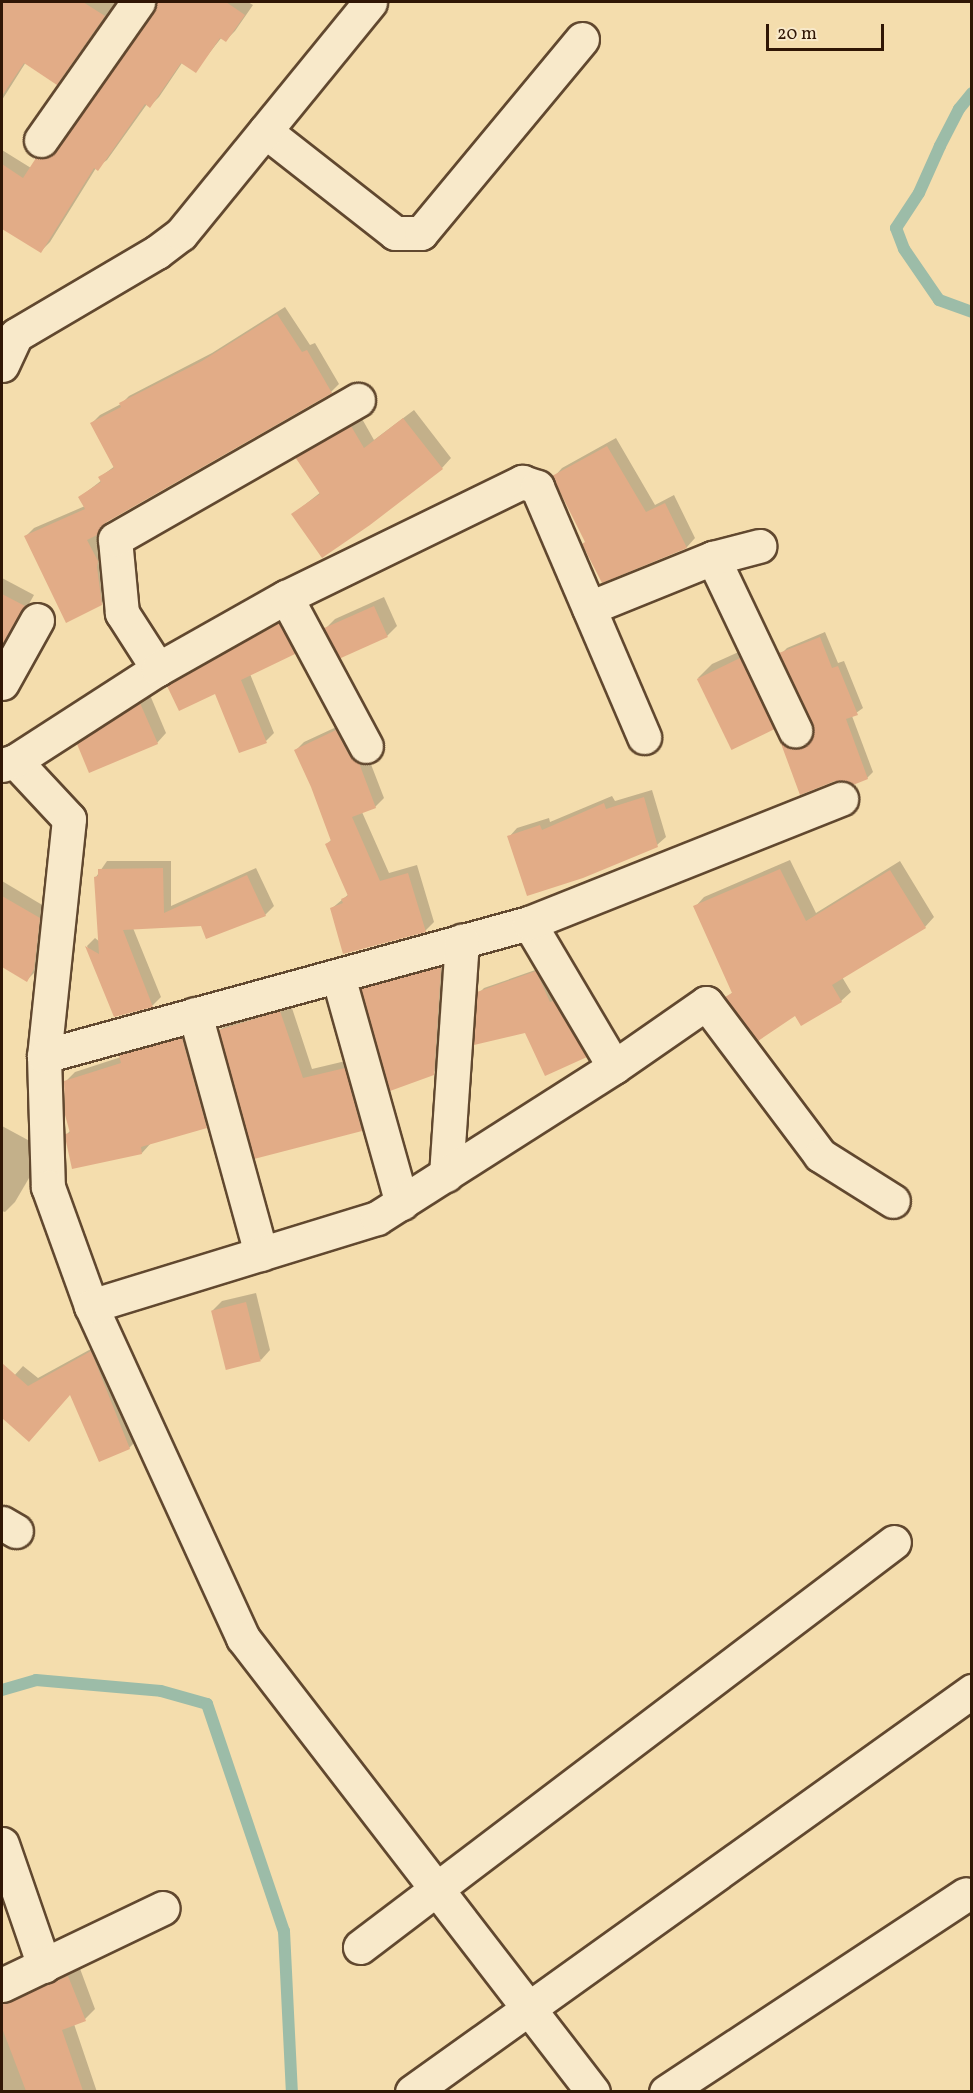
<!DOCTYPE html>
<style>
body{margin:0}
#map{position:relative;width:973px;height:2093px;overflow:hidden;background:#f4ddad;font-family:Vollkorn,serif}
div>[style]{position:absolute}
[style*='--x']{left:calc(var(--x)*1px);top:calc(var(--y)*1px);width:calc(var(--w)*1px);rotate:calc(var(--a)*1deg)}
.shadow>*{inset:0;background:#0003}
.stream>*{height:12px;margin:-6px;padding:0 6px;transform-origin:6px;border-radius:6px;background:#9cbca8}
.building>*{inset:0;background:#e2ac87;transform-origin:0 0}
.roads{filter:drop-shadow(2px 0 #61482f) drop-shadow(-2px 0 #61482f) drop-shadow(0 2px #61482f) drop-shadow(0 -2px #61482f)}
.street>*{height:33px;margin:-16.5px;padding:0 16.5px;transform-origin:16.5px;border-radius:16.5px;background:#f8e9ca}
span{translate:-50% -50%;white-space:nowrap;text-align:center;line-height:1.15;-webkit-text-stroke:4.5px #f8e9ca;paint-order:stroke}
.frame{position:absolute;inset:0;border:3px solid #301605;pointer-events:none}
.scale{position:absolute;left:766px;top:24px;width:118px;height:27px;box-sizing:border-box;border:3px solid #301605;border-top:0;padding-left:8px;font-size:18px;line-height:21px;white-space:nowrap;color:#301605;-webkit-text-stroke:4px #f8e9ca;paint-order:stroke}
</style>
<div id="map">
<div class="shadow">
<i style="clip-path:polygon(2px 2px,117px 2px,57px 83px,26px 62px,2px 100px)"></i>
<i style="clip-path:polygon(157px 2px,248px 2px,253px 5px,235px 31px,226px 40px,222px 37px,195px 71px,182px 63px,159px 97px,150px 106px,147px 104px,107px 160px,96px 168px,50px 242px,41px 251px,2px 227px,2px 150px,31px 168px,47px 149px,59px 148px,155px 13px)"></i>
<i style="clip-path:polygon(285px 307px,310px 345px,315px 343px,339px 384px,331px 392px,109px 519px,96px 534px,105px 553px,109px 595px,101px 603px,26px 536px,34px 528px,85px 506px,80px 497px,102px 480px,100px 477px,115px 466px,92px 423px,100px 415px,121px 404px,129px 396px,212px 353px)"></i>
<i style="clip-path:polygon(414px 410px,451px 458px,442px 468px,293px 514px,321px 492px,297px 458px,307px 448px,361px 417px,374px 440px)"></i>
<i style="clip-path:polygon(616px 438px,655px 505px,674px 495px,695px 538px,687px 547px,602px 581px,587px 542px,554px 477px,562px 468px)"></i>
<i style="clip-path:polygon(2px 578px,34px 595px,2px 652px)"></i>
<i style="clip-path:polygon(384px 597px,397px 626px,387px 636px,326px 628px,335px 619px)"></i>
<i style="clip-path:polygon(287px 616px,303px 645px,295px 653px,250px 674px,274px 733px,266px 741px,216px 692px,168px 686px,177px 678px)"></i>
<i style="clip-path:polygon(825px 632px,838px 663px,844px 661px,863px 708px,852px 716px,873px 772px,867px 778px,834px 780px,801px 793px,782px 741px,787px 736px,799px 743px,810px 742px,815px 731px,781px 654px,787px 648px)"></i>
<i style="clip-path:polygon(754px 645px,787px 714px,773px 728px,698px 678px,712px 664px)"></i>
<i style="clip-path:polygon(150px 695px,166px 733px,157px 743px,78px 744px,88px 734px)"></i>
<i style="clip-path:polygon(345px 723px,367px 754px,384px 798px,375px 807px,362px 812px,389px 873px,417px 865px,434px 922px,425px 931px,331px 909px,349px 894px,327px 844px,332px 839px,313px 786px,296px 750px,304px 742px)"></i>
<i style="clip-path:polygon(652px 790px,666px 837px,657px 845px,509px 837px,517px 828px,549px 818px,550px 822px,612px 796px,615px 801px)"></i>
<i style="clip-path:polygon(790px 860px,816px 913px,900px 861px,934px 917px,925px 927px,842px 977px,851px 992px,841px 1001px,796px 1014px,727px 997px,733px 992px,695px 907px,704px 897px)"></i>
<i style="clip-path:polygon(107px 861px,171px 861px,171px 906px,256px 868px,274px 906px,265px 915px,207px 937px,202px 924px,133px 928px,161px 997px,153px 1005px,115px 1015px,87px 946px,95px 938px,100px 942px,96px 877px)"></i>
<i style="clip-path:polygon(2px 881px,49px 909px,37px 970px,27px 980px,2px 966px)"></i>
<i style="clip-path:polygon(448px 961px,440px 1066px,433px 1073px,363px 989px,369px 982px)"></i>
<i style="clip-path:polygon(541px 968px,590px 1052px,586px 1056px,526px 1031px,479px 993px,484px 988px)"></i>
<i style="clip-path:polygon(290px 1002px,312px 1069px,354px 1059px,371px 1120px,362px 1130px,255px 1157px,220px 1030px,230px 1021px)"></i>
<i style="clip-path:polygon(192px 1029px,216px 1117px,206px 1126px,151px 1143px,142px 1153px,67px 1134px,71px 1130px,65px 1082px,75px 1072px,121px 1057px,130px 1046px)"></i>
<i style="clip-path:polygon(2px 1126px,39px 1146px,39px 1161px,15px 1202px,5px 1212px,2px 1211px)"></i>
<i style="clip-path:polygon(256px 1293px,270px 1350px,261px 1360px,212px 1311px,222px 1301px)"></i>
<i style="clip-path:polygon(100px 1344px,138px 1439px,129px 1448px,71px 1393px,29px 1440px,2px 1416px,2px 1389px,23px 1366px,38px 1378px)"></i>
<i style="clip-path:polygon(79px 1966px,95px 2009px,85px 2019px,74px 2024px,97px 2092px,2px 2092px,2px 1996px)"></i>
</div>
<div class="stream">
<i style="--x:972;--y:93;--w:21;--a:129"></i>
<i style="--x:959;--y:109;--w:42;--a:117.2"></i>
<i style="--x:940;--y:146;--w:51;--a:114.1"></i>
<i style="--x:919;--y:193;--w:42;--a:123.3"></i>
<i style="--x:896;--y:228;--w:22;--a:69"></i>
<i style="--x:904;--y:249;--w:62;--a:55.5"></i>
<i style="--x:939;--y:300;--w:35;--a:20"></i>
<i style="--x:2;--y:1690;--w:35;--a:-16"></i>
<i style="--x:36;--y:1680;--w:125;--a:5"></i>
<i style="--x:161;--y:1691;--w:48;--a:15.8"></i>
<i style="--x:207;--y:1704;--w:240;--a:71.3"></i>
<i style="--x:284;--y:1931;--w:161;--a:87.2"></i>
</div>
<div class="building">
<i style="clip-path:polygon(2px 2px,83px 2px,105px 16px,57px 85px,24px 63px,2px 96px)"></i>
<i style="clip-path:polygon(156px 2px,226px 2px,245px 15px,226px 42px,220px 38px,196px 73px,181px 63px,150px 108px,145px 104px,98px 171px,94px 168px,41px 253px,2px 229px,2px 164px,23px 178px,36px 158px,48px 157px,56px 151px,153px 13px)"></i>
<i style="clip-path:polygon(277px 314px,302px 352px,307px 350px,332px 393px,105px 523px,97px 535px,87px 540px,98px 561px,97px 567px,102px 605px,66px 623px,24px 536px,85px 509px,78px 497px,101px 482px,98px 477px,114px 468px,90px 423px,121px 407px,119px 403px,202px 361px)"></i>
<i style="clip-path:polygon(403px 418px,443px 469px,370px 525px,322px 558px,291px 514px,320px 494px,295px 457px,351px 426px,364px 448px)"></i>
<i style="clip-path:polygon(607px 446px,646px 512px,665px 503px,687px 548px,602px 583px,582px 544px,585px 542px,552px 476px)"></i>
<i style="clip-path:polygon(2px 594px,25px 606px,2px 645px)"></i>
<i style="left:374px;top:606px;width:34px;height:55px;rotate:66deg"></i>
<i style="clip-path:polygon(279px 623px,295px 654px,241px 680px,267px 743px,239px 753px,215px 694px,179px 711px,167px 686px)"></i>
<i style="clip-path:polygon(820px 637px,832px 668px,838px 666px,858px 715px,846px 719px,868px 779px,853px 785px,844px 781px,835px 781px,800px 795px,780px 741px,793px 749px,803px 747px,811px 740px,814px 731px,779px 653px)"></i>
<i style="left:740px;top:658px;width:79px;height:48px;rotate:64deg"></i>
<i style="clip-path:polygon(140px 703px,158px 744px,89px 773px,77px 744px)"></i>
<i style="clip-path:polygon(336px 730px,349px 755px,359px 763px,376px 808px,352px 817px,380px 881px,408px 873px,426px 932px,343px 954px,330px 908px,343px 903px,341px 899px,348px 896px,325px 844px,331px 841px,311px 787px,294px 750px)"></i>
<i style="clip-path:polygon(644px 797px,658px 847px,583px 878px,527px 896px,507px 836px,540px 825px,542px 830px,604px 803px,606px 809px)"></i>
<i style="clip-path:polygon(163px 868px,164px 913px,247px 875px,266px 916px,206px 939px,201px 926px,123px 930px,153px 1007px,114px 1017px,85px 946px,99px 954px,94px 877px,98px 876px,98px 869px)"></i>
<i style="clip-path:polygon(780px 869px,806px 921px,890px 870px,926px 928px,832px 985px,842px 1002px,801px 1026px,795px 1016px,758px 1041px,725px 997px,732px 993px,693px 906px)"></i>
<i style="clip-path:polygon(2px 896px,40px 918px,34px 969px,27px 982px,2px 967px)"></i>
<i style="clip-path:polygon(441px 966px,434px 1075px,390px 1091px,361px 989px)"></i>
<i style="clip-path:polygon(536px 971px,550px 1002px,553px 1001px,587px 1057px,545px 1076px,525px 1033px,474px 1045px,477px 992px)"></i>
<i style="clip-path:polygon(280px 1011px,303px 1078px,345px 1068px,362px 1131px,254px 1159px,219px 1030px)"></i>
<i style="clip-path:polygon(182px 1038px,207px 1128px,141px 1147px,142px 1154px,72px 1169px,65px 1137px,65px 1134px,70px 1133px,65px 1115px,64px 1081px,121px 1063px,119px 1055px)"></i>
<i style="left:246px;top:1302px;width:61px;height:36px;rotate:76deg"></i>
<i style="clip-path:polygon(91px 1351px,130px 1449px,99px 1462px,70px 1395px,29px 1442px,2px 1418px,2px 1363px,28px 1386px)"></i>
<i style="clip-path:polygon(68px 1976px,86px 2021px,62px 2030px,83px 2091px,26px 2091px,2px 2028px,2px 2004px)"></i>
</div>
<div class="roads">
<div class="street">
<i style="--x:265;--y:131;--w:165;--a:38.1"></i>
<i style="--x:395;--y:233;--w:26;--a:0"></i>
<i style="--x:421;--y:233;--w:252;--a:-50.3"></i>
<i style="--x:41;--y:140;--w:169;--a:-54.9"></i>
<i style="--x:2;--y:365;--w:33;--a:-65"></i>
<i style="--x:16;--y:335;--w:164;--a:-30.5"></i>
<i style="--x:157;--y:252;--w:30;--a:-37"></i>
<i style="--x:181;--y:234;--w:299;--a:-50.8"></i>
<i style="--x:713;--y:558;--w:191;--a:64.5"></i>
<i style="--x:286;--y:597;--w:169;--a:61.8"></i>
<i style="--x:589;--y:608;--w:134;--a:-22"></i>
<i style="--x:713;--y:558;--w:48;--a:-14.6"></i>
<i style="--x:158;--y:669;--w:67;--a:-122.7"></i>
<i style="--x:122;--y:613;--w:74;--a:-95.4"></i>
<i style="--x:115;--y:539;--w:280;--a:-29.8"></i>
<i style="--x:2;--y:683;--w:72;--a:-60.9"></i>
<i style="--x:15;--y:761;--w:79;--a:47"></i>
<i style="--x:69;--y:819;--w:238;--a:96"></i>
<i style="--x:44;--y:1056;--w:131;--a:88.3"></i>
<i style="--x:48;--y:1187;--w:127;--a:70.1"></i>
<i style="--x:91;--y:1306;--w:365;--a:65.4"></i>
<i style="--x:243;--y:1638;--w:573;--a:52.37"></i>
<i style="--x:2;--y:765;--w:14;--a:-17"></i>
<i style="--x:15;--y:761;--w:170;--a:-32.8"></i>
<i style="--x:158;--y:669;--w:147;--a:-29.4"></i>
<i style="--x:286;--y:597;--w:263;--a:-26"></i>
<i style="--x:522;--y:482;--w:16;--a:18"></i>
<i style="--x:537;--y:487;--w:272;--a:66.8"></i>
<i style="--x:529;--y:923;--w:167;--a:59.4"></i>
<i style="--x:338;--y:976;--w:236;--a:74.3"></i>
<i style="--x:195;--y:1014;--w:249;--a:74.6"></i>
<i style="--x:44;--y:1056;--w:503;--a:-15.34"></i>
<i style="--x:529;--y:923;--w:336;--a:-21.7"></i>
<i style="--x:446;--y:1175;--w:235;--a:-86.1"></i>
<i style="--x:91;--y:1306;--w:299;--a:-17.1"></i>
<i style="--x:377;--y:1218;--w:281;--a:-32.5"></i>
<i style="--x:614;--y:1067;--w:112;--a:-34.8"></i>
<i style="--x:706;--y:1003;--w:190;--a:53.1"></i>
<i style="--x:820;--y:1155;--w:86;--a:32.2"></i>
<i style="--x:2;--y:1523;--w:16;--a:30"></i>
<i style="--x:2;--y:1844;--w:129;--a:71"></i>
<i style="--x:360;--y:1947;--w:670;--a:-37.18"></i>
<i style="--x:2;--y:1985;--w:178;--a:-25.6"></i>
<i style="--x:412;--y:2092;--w:689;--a:-35.61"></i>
<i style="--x:666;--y:2092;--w:359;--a:-33.4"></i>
</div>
</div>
<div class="frame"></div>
<div class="scale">20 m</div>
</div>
